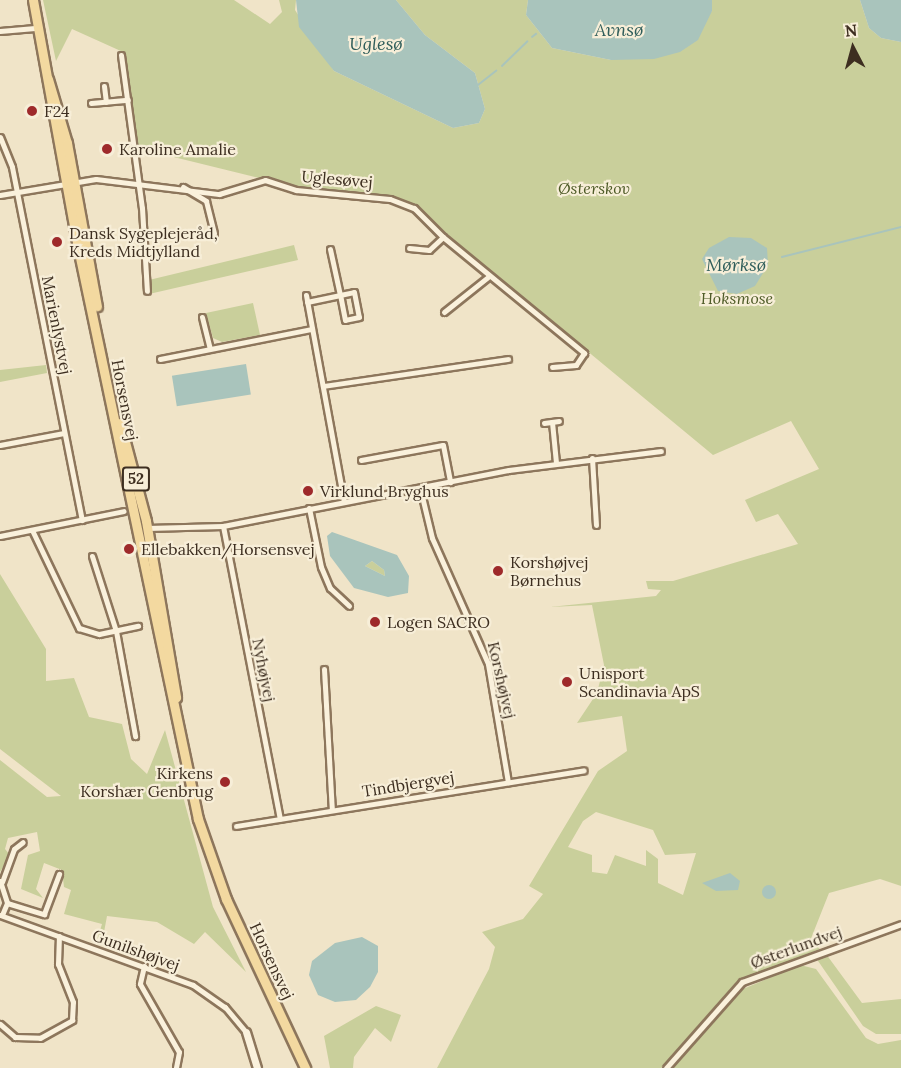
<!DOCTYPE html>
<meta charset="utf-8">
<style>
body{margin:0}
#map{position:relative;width:901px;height:1068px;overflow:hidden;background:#f0e4c8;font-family:Lora,serif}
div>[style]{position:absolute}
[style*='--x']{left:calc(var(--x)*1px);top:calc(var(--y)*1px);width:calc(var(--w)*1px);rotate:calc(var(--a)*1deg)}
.green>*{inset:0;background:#c9cf9b}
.water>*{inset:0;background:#a9c4bc;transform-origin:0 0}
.round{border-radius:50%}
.stream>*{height:1.5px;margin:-0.75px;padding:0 0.75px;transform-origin:0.75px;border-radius:0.75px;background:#a9c4bc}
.roads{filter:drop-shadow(2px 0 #8d765c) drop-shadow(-2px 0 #8d765c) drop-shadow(0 2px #8d765c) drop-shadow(0 -2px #8d765c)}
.minor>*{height:5px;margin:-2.5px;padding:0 2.5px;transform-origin:2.5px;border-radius:2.5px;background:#faf1dc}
.tertiary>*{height:7px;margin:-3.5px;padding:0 3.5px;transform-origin:3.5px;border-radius:3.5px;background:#faf1dc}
.primary>*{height:9px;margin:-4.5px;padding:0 4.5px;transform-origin:4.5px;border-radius:4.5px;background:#f3d9a0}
.dots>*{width:16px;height:16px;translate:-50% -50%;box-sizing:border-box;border:3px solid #f7eed8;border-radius:50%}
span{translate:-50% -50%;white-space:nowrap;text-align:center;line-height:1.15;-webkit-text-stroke:4.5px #f7eed8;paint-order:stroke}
.shield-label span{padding:2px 4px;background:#f7eed8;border:2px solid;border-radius:4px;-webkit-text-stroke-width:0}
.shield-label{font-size:15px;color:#3d2e20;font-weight:700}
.poi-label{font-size:16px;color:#3d2e20}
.left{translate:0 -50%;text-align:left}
.right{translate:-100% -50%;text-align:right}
.street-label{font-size:16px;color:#3d2e20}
.park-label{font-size:16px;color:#4d5a26;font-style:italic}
.water-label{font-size:18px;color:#2f5d5a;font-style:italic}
.north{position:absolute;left:823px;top:18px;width:60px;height:60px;-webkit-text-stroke:4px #f7eed8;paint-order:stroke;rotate:354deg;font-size:16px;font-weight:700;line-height:24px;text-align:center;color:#3d2e20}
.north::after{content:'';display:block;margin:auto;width:21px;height:27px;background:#3d2e20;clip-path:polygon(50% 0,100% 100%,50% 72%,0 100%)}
</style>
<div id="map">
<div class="green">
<i style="clip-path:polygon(evenodd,43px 0,234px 0,270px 24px,282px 12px,279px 0,296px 0,295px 10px,334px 71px,453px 128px,479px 123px,485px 109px,475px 73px,425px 35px,396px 0,528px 0,526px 15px,552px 48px,611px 60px,712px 11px,712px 0,860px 0,869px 28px,881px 38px,901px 42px,901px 886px,880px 879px,829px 893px,810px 941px,820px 949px,738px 981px,661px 1068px,437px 1068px,489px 969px,495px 947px,482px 932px,523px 919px,543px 894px,529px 886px,598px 771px,627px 751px,622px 716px,577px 723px,597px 693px,604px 665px,592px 605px,550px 607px,656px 596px,661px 590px,648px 589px,646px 581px,673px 581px,798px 544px,778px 514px,756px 522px,745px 500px,819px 469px,791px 421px,713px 455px,407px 202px,384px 195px,296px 187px,137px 148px,123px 52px,72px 29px,56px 61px,43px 0,596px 812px,653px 830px,665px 855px,696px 853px,683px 895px,658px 883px,658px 859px,646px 850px,646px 866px,615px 855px,607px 874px,592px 872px,592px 855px,568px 847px,583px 821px,596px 812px)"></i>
<i style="clip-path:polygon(294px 245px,298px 260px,149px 294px,149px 280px)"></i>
<i style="clip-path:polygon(253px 303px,260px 335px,222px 342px,213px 338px,206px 313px)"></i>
<i style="clip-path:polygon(46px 365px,47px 373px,0 382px,0 370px)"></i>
<i style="clip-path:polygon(372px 561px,384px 570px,385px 576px,365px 566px)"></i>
<i style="clip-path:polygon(0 574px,46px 649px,46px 681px,74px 678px,89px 717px,122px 724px,131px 759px,147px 774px,165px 730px,213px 907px,246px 972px,205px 932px,194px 944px,157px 922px,107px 916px,102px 943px,97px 940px,102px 924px,64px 914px,71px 890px,64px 887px,62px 870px,44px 863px,36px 889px,43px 898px,21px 889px,28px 855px,40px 851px,37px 832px,8px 838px,5px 849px,10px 855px,0 872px,0 760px,47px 797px,61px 796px,0 749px)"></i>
<i style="clip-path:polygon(826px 954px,862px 1003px,901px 999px,901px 1034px,876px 1034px,863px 1026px,816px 958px)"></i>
<i style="clip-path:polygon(800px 965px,816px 969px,866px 1038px,878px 1044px,901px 1040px,901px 1068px,672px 1068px,743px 989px)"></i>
<i style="clip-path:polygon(376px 1006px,401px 1015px,391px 1042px,375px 1028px,354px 1057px,353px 1068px,330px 1068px,324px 1036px)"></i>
</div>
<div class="water">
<i style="clip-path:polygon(296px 0,396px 0,425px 35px,475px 73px,485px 109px,479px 123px,453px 128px,334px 71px,299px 27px)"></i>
<i style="clip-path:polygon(528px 0,712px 0,712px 11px,698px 40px,680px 52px,654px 59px,611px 60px,552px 48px,526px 15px)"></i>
<i style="clip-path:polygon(860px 0,901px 0,901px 42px,881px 38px,869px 28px)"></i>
<i style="clip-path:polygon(729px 237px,751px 238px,767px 248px,768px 265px,755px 286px,737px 294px,718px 291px,702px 259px,709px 248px)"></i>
<i style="left:246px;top:364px;width:31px;height:75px;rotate:81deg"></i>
<i style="clip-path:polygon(evenodd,332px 532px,397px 555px,409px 576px,408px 593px,388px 597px,354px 588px,330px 556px,327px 536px,332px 532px,372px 561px,384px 570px,385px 576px,365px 566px,372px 561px)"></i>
<i style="clip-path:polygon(730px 873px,740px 881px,738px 890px,716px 891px,702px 883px)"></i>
<i class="round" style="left:762px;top:885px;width:14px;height:14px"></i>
<i style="clip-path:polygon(362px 937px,378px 946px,378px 972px,370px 987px,356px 1000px,335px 1002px,318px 995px,309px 975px,312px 961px,335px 943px)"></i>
</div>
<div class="stream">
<i style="--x:532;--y:37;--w:5;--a:-37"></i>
<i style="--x:502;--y:66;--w:35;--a:-44"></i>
<i style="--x:478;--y:85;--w:23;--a:-38"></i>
<i style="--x:782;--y:257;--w:123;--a:-14.1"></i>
</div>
<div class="roads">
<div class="minor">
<i style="--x:0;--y:31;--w:38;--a:-5"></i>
<i style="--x:121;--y:55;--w:154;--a:82.2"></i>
<i style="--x:142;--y:208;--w:83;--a:86.6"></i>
<i style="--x:104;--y:86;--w:16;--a:83"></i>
<i style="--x:91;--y:103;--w:37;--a:-5"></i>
<i style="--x:0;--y:137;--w:32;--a:68"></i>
<i style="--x:12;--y:167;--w:360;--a:78.8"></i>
<i style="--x:183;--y:187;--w:27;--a:31"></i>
<i style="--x:206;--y:201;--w:33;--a:76"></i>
<i style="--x:0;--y:195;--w:97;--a:-9.5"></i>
<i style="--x:96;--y:179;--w:124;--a:7"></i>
<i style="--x:219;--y:194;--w:48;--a:-16.9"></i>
<i style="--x:265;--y:180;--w:33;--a:18"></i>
<i style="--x:296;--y:190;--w:94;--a:5.5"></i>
<i style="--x:390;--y:199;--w:26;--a:21"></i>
<i style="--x:414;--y:208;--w:41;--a:45"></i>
<i style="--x:443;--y:237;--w:19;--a:137"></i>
<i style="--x:429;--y:250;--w:20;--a:-174"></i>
<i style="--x:443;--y:237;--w:183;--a:39.4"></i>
<i style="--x:584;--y:353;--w:14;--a:124"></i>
<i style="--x:576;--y:365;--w:24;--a:175"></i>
<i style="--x:306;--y:295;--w:210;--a:79.6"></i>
<i style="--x:307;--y:302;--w:34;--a:-12"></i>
<i style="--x:340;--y:295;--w:14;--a:-12"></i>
<i style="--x:354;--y:292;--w:25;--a:79"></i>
<i style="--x:359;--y:317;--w:14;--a:168"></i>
<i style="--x:345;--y:320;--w:25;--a:-101"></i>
<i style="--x:340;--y:295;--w:47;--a:-102.3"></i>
<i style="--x:444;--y:312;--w:56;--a:-38.5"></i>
<i style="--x:202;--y:317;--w:32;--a:76"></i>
<i style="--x:160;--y:359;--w:155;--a:-11.2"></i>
<i style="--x:323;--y:386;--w:187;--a:-8.3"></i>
<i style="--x:552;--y:422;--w:41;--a:84.4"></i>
<i style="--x:544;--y:423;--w:15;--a:-8"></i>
<i style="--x:0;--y:445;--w:65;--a:-10.6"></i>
<i style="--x:592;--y:458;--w:67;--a:86.6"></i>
<i style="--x:361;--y:460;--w:83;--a:-10.4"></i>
<i style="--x:443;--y:445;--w:38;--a:79"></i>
<i style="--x:420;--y:488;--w:51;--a:76.5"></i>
<i style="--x:432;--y:538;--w:138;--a:66"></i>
<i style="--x:488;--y:664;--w:120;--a:80.4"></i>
<i style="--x:309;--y:508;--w:60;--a:78.5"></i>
<i style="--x:321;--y:567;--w:23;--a:67"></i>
<i style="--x:330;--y:588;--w:26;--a:43"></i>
<i style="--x:223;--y:526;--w:298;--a:79"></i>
<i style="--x:147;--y:528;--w:76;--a:-1.5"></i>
<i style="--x:223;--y:526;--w:291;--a:-11.1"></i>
<i style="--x:509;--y:470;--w:153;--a:-7.1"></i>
<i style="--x:32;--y:530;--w:109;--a:64.4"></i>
<i style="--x:79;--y:628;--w:21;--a:17"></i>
<i style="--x:99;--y:634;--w:40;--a:-12"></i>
<i style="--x:0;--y:536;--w:126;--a:-11.4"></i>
<i style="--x:92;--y:556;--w:79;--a:72.3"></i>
<i style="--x:116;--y:631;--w:107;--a:79.7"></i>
<i style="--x:324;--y:669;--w:141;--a:86.8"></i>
<i style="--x:236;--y:826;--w:352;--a:-9.1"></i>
<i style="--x:0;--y:881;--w:23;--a:72"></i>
<i style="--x:7;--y:903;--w:13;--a:113"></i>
<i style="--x:2;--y:882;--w:35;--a:-70"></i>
<i style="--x:14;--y:849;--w:11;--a:-38"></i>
<i style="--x:7;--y:903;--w:39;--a:17"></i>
<i style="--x:44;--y:914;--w:43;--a:-69.4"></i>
<i style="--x:0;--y:915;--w:205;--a:19.9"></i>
<i style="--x:193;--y:985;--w:39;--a:35"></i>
<i style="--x:225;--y:1007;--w:33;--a:50"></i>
<i style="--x:144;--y:966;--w:18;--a:103"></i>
<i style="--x:140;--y:984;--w:78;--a:60.2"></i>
<i style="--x:179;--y:1052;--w:16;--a:101"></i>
<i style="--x:0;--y:1024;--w:20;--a:41"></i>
<i style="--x:15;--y:1037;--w:25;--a:2"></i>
<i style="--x:40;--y:1038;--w:37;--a:-29"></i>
<i style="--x:72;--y:1020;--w:18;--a:-87"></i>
<i style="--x:73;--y:1002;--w:41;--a:-111.5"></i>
<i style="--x:58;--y:964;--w:28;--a:-88"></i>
<i style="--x:666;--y:1068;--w:115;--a:-48.5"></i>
<i style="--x:742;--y:982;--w:169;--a:-20"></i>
</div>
<div class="tertiary">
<i style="--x:246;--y:1032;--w:38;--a:73"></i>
</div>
<div class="primary">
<i style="--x:33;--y:0;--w:247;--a:79.7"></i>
<i style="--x:77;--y:243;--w:589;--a:78.14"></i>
<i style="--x:198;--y:819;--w:85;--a:70.7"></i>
<i style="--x:226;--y:899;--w:187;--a:64.9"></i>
<i style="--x:48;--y:79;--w:67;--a:73.5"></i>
<i style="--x:67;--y:143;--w:166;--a:79.6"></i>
<i style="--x:120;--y:423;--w:101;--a:75.1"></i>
<i style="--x:146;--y:521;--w:179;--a:80.3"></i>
</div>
</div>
<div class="dots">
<i style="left:32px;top:111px;background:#9e2a2b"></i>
<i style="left:107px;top:149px;background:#9e2a2b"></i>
<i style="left:57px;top:242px;background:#9e2a2b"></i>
<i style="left:308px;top:491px;background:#9e2a2b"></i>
<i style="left:129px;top:549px;background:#9e2a2b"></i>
<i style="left:498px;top:571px;background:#9e2a2b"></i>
<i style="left:375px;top:622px;background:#9e2a2b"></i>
<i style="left:567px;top:682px;background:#9e2a2b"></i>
<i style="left:225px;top:782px;background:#9e2a2b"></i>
</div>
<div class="shield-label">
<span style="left:136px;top:479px">52</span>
</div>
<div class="poi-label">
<span class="left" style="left:44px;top:111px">F24</span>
<span class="left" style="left:119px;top:149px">Karoline Amalie</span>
<span class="left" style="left:69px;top:242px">Dansk Sygeplejeråd,<br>Kreds Midtjylland</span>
<span class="left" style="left:320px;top:491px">Virklund Bryghus</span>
<span class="left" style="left:141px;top:549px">Ellebakken/Horsensvej</span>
<span class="left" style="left:510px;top:571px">Korshøjvej<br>Børnehus</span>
<span class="left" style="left:387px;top:622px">Logen SACRO</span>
<span class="left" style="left:579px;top:682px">Unisport<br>Scandinavia ApS</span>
<span class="right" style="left:213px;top:782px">Kirkens<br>Korshær Genbrug</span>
</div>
<div class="street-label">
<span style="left:337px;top:179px;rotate:5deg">Uglesøvej</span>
<span style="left:57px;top:325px;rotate:79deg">Marienlystvej</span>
<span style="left:125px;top:400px;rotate:79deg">Horsensvej</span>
<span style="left:264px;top:670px;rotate:79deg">Nyhøjvej</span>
<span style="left:502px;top:680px;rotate:77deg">Korshøjvej</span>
<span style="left:408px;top:784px;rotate:-9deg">Tindbjergvej</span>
<span style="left:796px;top:947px;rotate:-20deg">Østerlundvej</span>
<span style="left:136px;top:950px;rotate:20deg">Gunilshøjvej</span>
<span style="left:272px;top:961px;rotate:65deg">Horsensvej</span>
</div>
<div class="park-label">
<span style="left:594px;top:188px">Østerskov</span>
<span style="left:737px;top:298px">Hoksmose</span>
</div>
<div class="water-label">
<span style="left:619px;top:30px">Avnsø</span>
<span style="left:376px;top:44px">Uglesø</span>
<span style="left:736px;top:265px">Mørksø</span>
</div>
<div class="north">N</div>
</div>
